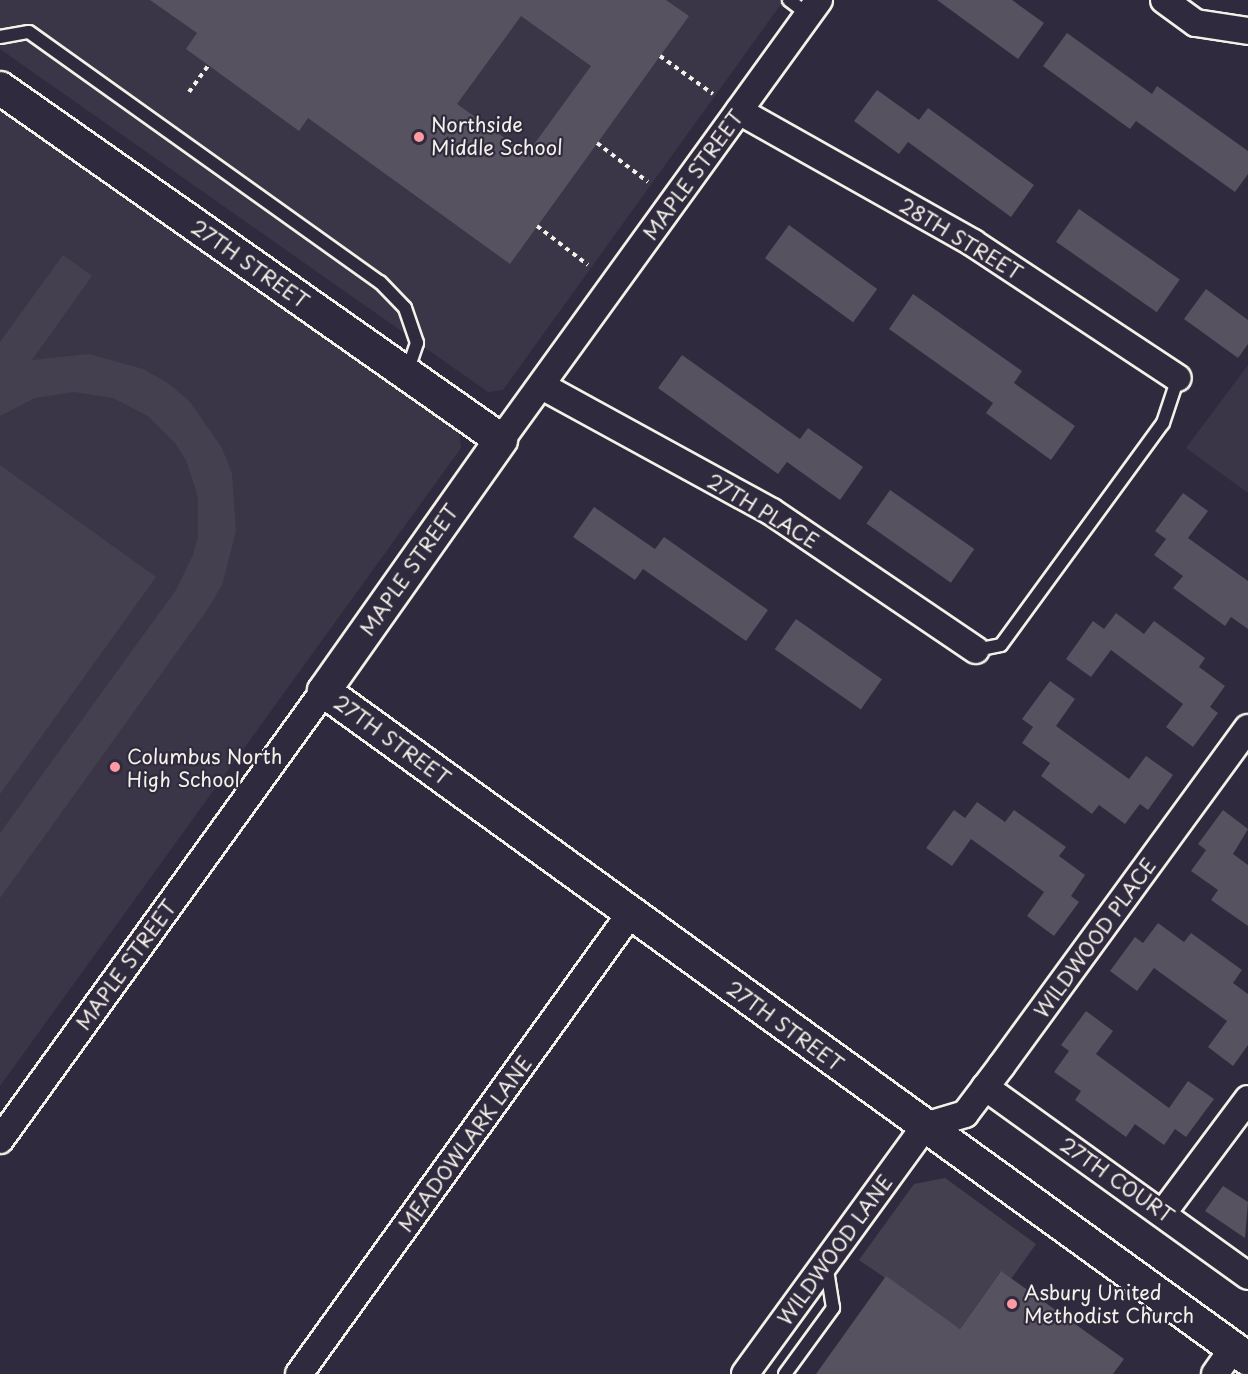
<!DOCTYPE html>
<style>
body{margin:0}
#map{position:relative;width:1248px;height:1374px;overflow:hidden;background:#2f2a3d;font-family:"Playpen Sans",sans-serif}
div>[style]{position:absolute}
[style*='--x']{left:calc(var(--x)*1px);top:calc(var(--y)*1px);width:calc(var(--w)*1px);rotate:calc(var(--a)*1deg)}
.built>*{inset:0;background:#3b3647}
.green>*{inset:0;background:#454050}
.building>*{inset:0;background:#56525f;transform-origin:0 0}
.path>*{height:4px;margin-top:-2px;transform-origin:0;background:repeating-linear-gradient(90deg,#f4f1e8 0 4.5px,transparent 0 9px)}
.roads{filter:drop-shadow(2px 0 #f4f1e8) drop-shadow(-2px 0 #f4f1e8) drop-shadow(0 2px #f4f1e8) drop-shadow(0 -2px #f4f1e8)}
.service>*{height:12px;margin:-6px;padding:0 6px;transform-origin:6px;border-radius:6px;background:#2f2a3d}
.minor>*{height:26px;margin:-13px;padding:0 13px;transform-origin:13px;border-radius:13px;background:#2f2a3d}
.tertiary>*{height:32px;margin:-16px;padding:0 16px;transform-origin:16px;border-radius:16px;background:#2f2a3d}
.dots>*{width:16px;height:16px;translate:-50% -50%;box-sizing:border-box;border:3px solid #2f2a3d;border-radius:50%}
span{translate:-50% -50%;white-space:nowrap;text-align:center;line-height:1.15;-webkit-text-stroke:4.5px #2f2a3d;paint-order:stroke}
.poi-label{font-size:20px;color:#f4f1e8}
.left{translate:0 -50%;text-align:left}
.street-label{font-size:20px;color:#f4f1e8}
</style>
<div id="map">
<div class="built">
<i style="clip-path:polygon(0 0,784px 0,503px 390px,488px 392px,0 49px)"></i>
<i style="clip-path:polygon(0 106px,459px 431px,461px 448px,0 1086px)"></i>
<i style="clip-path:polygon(1248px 365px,1248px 493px,1186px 448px)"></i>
</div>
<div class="green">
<i style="clip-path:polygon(63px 255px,92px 276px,32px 360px,89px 354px,143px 369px,168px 383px,190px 402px,222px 448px,232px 474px,236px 531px,222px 585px,207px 610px,0 898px,0 833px,176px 590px,193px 555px,198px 536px,198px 497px,186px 460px,175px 443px,148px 416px,113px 398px,74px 392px,35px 398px,0 416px,0 342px)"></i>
<i style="clip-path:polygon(0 465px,156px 577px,0 794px)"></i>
<i style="clip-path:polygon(945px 1178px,1036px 1244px,1011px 1279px,1000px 1272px,960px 1329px,859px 1260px,914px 1184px)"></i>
</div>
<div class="building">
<i style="clip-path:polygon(evenodd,150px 0,666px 0,689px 16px,510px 264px,308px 118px,299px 131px,186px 49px,197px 33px,150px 0,521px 16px,591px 66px,527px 154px,457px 104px,521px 16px)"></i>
<i style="clip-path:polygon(937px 0,1012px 0,1044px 23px,1018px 59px)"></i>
<i style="clip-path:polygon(1067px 33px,1152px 94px,1157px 86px,1248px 151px,1248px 174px,1235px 192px,1136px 121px,1130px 129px,1043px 66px)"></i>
<i style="clip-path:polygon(877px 90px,919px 120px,928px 108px,1034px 185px,1011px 217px,908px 142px,899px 154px,854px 121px)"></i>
<i style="left:1079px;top:209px;width:123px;height:40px;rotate:35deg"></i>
<i style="left:789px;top:225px;width:109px;height:41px;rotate:36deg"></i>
<i style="clip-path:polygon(1206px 289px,1248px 320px,1248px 344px,1238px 358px,1184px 319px)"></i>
<i style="clip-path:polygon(913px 294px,1022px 371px,1014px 383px,1075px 426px,1051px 460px,986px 413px,993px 403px,889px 329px)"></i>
<i style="clip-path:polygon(682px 355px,800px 439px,808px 428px,863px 467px,840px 500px,787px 462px,778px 474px,658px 388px)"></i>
<i style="left:890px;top:490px;width:103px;height:41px;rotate:35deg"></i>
<i style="clip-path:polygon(1183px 493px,1208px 511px,1188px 538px,1248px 581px,1248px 629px,1231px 617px,1225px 626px,1173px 588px,1183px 576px,1154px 555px,1166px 539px,1155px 531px)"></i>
<i style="clip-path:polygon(594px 507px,655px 549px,664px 537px,768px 610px,746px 641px,643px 569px,635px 580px,573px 537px)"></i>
<i style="clip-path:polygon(1116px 613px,1144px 634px,1154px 621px,1205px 658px,1199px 667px,1225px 686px,1210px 707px,1218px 713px,1193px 747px,1166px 727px,1183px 704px,1111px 650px,1091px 677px,1066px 659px,1093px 621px,1104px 629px)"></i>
<i style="left:796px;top:619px;width:105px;height:37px;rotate:35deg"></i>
<i style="clip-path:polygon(1050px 681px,1075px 699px,1056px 726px,1129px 779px,1146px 756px,1173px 775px,1148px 810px,1140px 804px,1125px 824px,1099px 805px,1092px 814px,1041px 776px,1050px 763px,1022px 743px,1033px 727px,1022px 719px)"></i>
<i style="clip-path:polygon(977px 802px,1005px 822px,1014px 810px,1066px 847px,1059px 856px,1085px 875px,1071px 896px,1079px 902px,1054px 936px,1027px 916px,1044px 892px,971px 839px,952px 866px,926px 848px,954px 810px,965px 818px)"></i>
<i style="clip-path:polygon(1223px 810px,1248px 829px,1233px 854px,1248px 865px,1248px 926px,1211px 900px,1218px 890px,1191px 871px,1206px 850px,1198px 844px)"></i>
<i style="clip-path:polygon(1158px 923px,1184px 942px,1191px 933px,1242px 970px,1233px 983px,1248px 994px,1248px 1045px,1233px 1066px,1208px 1047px,1227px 1021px,1154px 968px,1137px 991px,1110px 971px,1135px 937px,1143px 943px)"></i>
<i style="clip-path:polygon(1086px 1011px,1113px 1031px,1096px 1054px,1169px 1108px,1188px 1081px,1214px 1099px,1186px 1137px,1175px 1129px,1164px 1145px,1135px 1124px,1126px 1137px,1075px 1100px,1081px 1091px,1054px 1072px,1069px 1051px,1061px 1045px)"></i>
<i style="clip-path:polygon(1223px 1186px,1248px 1202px,1245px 1238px,1205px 1211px)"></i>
<i style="clip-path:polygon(1001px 1271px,1124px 1359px,1113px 1374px,816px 1374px,886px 1276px,960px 1329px)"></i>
</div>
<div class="path">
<i style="--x:660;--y:56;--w:65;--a:35.6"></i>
<i style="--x:189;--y:92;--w:32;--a:-54"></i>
<i style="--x:597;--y:143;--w:64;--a:37.4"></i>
<i style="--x:537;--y:226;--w:64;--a:37.4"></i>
</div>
<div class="roads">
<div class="service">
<i style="--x:789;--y:0;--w:25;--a:37"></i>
<i style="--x:0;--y:37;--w:29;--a:-10"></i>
<i style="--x:29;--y:32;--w:431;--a:35.5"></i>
<i style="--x:380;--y:282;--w:36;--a:46"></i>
<i style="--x:405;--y:308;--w:37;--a:71"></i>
<i style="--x:417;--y:343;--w:31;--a:109"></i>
<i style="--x:976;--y:650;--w:25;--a:-11"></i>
<i style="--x:1001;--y:645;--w:275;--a:-53.9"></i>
<i style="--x:1163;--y:423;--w:47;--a:-71.6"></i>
<i style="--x:785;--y:1374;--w:82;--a:-54"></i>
<i style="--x:833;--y:1308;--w:45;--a:-99"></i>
</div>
<div class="minor">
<i style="--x:1164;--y:0;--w:39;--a:36"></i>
<i style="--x:1196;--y:23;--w:53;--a:8.7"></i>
<i style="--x:739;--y:111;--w:269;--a:29.4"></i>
<i style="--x:973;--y:243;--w:245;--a:33.4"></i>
<i style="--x:542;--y:386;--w:262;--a:28.7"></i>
<i style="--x:772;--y:512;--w:246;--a:34.1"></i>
<i style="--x:501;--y:440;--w:543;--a:-54.14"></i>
<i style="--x:985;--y:1087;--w:324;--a:35.7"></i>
<i style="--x:0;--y:1140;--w:554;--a:-54.19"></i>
<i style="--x:1163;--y:1213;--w:142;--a:-53.3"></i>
<i style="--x:299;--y:1374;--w:567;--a:-54.26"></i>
<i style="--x:745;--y:1374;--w:306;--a:-54"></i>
<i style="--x:925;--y:1126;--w:42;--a:-16.7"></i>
<i style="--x:965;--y:1114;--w:61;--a:-52.9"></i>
<i style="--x:1002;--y:1065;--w:417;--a:-53.9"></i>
<i style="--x:1215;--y:1374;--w:32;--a:-55"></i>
</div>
<div class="tertiary">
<i style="--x:0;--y:88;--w:612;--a:35.09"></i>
<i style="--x:501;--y:440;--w:307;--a:125.2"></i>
<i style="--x:324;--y:691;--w:1140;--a:35.86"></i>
</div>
</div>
<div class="dots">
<i style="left:419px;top:137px;background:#ff9aa2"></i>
<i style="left:115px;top:767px;background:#ff9aa2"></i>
<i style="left:1012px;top:1304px;background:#ff9aa2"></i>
</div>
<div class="poi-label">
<span class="left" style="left:431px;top:136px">Northside<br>Middle School</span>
<span class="left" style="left:127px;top:768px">Columbus North<br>High School</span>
<span class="left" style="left:1024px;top:1304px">Asbury United<br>Methodist Church</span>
</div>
<div class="street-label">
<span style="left:693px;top:175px;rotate:-54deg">MAPLE STREET</span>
<span style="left:961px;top:239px;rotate:31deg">28TH STREET</span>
<span style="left:250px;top:264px;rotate:35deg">27TH STREET</span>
<span style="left:763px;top:511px;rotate:31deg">27TH PLACE</span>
<span style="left:409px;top:570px;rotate:-55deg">MAPLE STREET</span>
<span style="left:392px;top:740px;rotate:36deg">27TH STREET</span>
<span style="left:1095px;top:938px;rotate:-54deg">WILDWOOD PLACE</span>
<span style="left:126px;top:965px;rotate:-54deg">MAPLE STREET</span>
<span style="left:785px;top:1026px;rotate:36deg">27TH STREET</span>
<span style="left:465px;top:1144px;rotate:-54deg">MEADOWLARK LANE</span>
<span style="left:1117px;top:1180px;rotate:35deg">27TH COURT</span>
<span style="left:835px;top:1250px;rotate:-54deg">WILDWOOD LANE</span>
</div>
</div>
